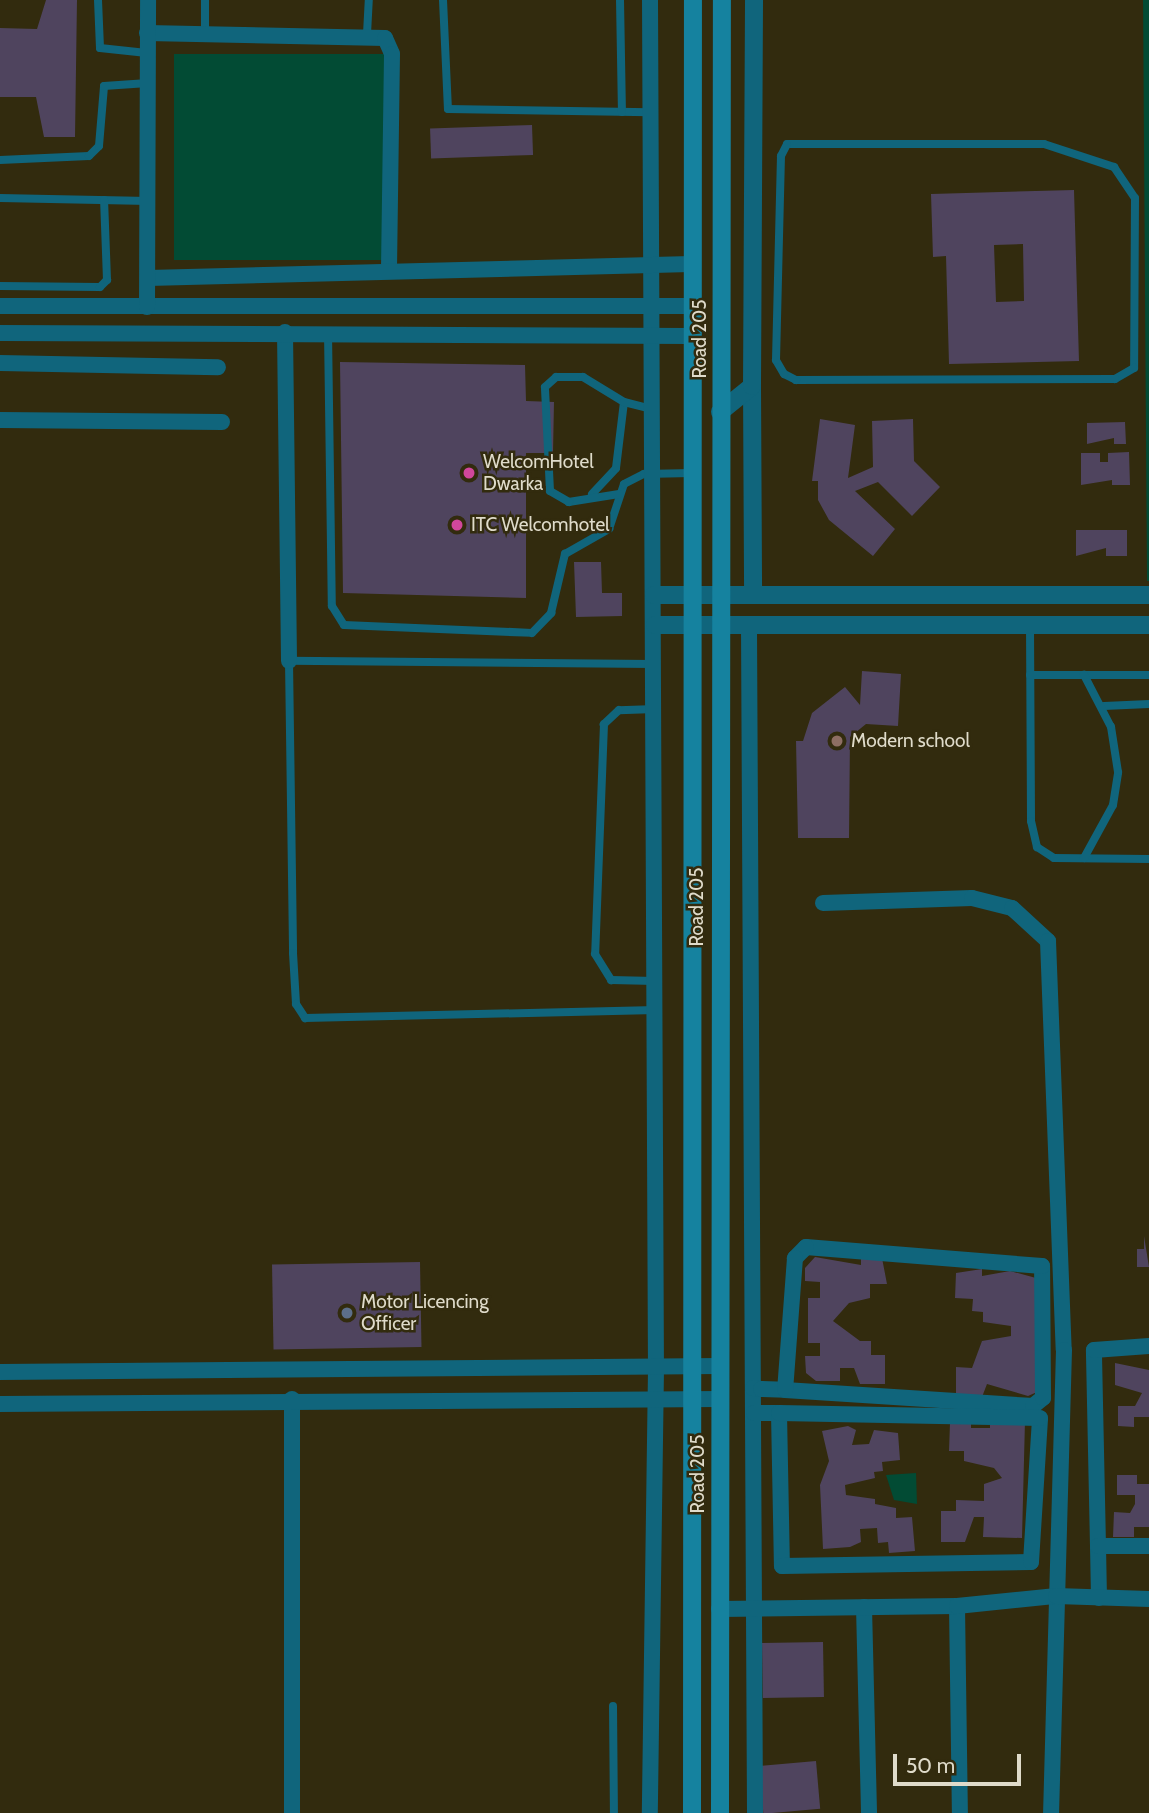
<!DOCTYPE html>
<style>
body{margin:0}
#map{position:relative;width:1149px;height:1813px;overflow:hidden;background:#322b0e;font-family:Cabin,sans-serif}
div>[style]{position:absolute}
[style*='--x']{left:calc(var(--x)*1px);top:calc(var(--y)*1px);width:calc(var(--w)*1px);rotate:calc(var(--a)*1deg)}
.green>*{inset:0;background:#024b34;transform-origin:0 0}
.building>*{inset:0;background:#4f445e;transform-origin:0 0}
.service>*{height:8px;margin:-4px;padding:0 4px;transform-origin:4px;border-radius:4px;background:#10657c}
.minor>*{height:16px;margin:-8px;padding:0 8px;transform-origin:8px;border-radius:8px;background:#10657c}
.tertiary>*{height:18px;margin:-9px;padding:0 9px;transform-origin:9px;border-radius:9px;background:#10657c}
.secondary>*{height:18px;margin:-9px;padding:0 9px;transform-origin:9px;border-radius:9px;background:#15829f}
.dots>*{width:19px;height:19px;translate:-50% -50%;box-sizing:border-box;border:4px solid #322b0e;border-radius:50%}
span{translate:-50% -50%;white-space:nowrap;text-align:center;line-height:1.15;-webkit-text-stroke:5px #322b0e;paint-order:stroke}
.street-label{font-size:19px;color:#dfdbca}
.poi-label{font-size:19px;color:#dfdbca}
.left{translate:0 -50%;text-align:left}
.scale{position:absolute;left:893px;top:1754px;width:128px;height:32px;box-sizing:border-box;border:4px solid #dfdbca;border-top:0;padding-left:9px;font-size:21px;line-height:24px;white-space:nowrap;color:#dfdbca;-webkit-text-stroke:5px #322b0e;paint-order:stroke}
</style>
<div id="map">
<div class="green">
<i style="clip-path:polygon(1143px 0,1149px 0,1149px 581px,1147px 581px)"></i>
<i style="left:174px;top:54px;width:211px;height:206px"></i>
<i style="clip-path:polygon(916px 1473px,917px 1504px,894px 1500px,886px 1475px)"></i>
</div>
<div class="building">
<i style="clip-path:polygon(46px 0,77px 0,75px 137px,44px 137px,36px 97px,0 97px,0 28px,37px 29px)"></i>
<i style="left:532px;top:125px;width:30px;height:102px;rotate:88deg"></i>
<i style="clip-path:polygon(evenodd,1074px 190px,1079px 361px,949px 364px,946px 256px,933px 257px,931px 194px,1074px 190px,1023px 244px,1024px 301px,996px 302px,994px 245px,1023px 244px)"></i>
<i style="clip-path:polygon(340px 362px,525px 365px,526px 401px,554px 402px,553px 453px,526px 453px,526px 598px,343px 593px)"></i>
<i style="clip-path:polygon(820px 419px,855px 425px,848px 478px,873px 467px,872px 421px,913px 419px,914px 461px,940px 487px,912px 516px,878px 482px,855px 491px,895px 529px,873px 556px,829px 520px,818px 500px,818px 481px,812px 481px)"></i>
<i style="clip-path:polygon(1125px 422px,1126px 444px,1114px 444px,1114px 438px,1087px 444px,1087px 423px)"></i>
<i style="clip-path:polygon(1129px 452px,1130px 485px,1112px 485px,1112px 480px,1081px 485px,1081px 453px,1100px 453px,1100px 462px,1108px 462px,1108px 453px)"></i>
<i style="clip-path:polygon(1076px 530px,1127px 530px,1127px 556px,1106px 556px,1106px 548px,1076px 556px)"></i>
<i style="clip-path:polygon(574px 562px,601px 562px,602px 593px,622px 593px,622px 616px,576px 617px)"></i>
<i style="clip-path:polygon(862px 671px,901px 674px,898px 726px,866px 724px,850px 737px,849px 838px,798px 838px,796px 741px,803px 741px,812px 713px,845px 687px,860px 705px)"></i>
<i style="clip-path:polygon(1144px 1236px,1149px 1267px,1137px 1267px,1137px 1249px,1144px 1249px)"></i>
<i style="clip-path:polygon(861px 1255px,882px 1258px,887px 1284px,870px 1284px,870px 1298px,849px 1303px,833px 1321px,860px 1341px,871px 1341px,871px 1355px,885px 1355px,885px 1384px,860px 1384px,854px 1368px,840px 1368px,840px 1381px,816px 1381px,806px 1373px,805px 1356px,820px 1356px,820px 1343px,808px 1343px,808px 1298px,820px 1298px,820px 1282px,805px 1281px,805px 1268px,815px 1257px,861px 1265px)"></i>
<i style="left:420px;top:1262px;width:85px;height:148px;rotate:89deg"></i>
<i style="clip-path:polygon(982px 1269px,982px 1276px,1010px 1271px,1036px 1278px,1037px 1392px,1028px 1396px,987px 1384px,982px 1397px,956px 1396px,956px 1367px,972px 1368px,982px 1341px,1011px 1336px,1011px 1326px,983px 1322px,983px 1312px,972px 1311px,973px 1299px,955px 1298px,956px 1273px)"></i>
<i style="clip-path:polygon(1115px 1363px,1149px 1370px,1149px 1417px,1134px 1417px,1134px 1427px,1118px 1426px,1118px 1406px,1135px 1406px,1142px 1393px,1115px 1385px)"></i>
<i style="clip-path:polygon(971px 1418px,971px 1428px,990px 1428px,990px 1420px,1025px 1421px,1022px 1538px,983px 1537px,984px 1517px,974px 1517px,965px 1542px,941px 1542px,941px 1511px,956px 1511px,956px 1500px,984px 1501px,984px 1484px,1002px 1478px,994px 1468px,964px 1461px,964px 1451px,949px 1451px,950px 1423px)"></i>
<i style="clip-path:polygon(848px 1426px,856px 1430px,852px 1445px,869px 1444px,874px 1430px,898px 1433px,900px 1460px,882px 1462px,883px 1471px,874px 1472px,875px 1478px,845px 1485px,846px 1495px,875px 1499px,875px 1504px,896px 1508px,896px 1518px,912px 1517px,915px 1551px,889px 1553px,888px 1542px,878px 1543px,877px 1528px,860px 1529px,861px 1542px,850px 1547px,823px 1549px,820px 1485px,829px 1461px,822px 1431px)"></i>
<i style="clip-path:polygon(1117px 1475px,1137px 1475px,1137px 1484px,1149px 1484px,1149px 1527px,1134px 1527px,1134px 1537px,1113px 1537px,1114px 1512px,1130px 1513px,1135px 1504px,1135px 1495px,1117px 1495px)"></i>
<i style="left:823px;top:1642px;width:55px;height:61px;rotate:89deg"></i>
<i style="left:816px;top:1761px;width:48px;height:57px;rotate:85deg"></i>
</div>
<div class="service">
<i style="--x:98;--y:0;--w:48;--a:87.6"></i>
<i style="--x:100;--y:48;--w:47;--a:6.1"></i>
<i style="--x:205;--y:0;--w:33;--a:90"></i>
<i style="--x:443;--y:0;--w:109;--a:87.4"></i>
<i style="--x:448;--y:109;--w:202;--a:0.9"></i>
<i style="--x:620;--y:0;--w:112;--a:89"></i>
<i style="--x:367;--y:34;--w:34;--a:-87"></i>
<i style="--x:787;--y:144;--w:257;--a:0"></i>
<i style="--x:1044;--y:144;--w:74;--a:18.2"></i>
<i style="--x:1114;--y:167;--w:37;--a:56"></i>
<i style="--x:1135;--y:198;--w:170;--a:90.3"></i>
<i style="--x:1134;--y:368;--w:22;--a:150"></i>
<i style="--x:1115;--y:379;--w:319;--a:179.8"></i>
<i style="--x:796;--y:380;--w:13;--a:-153"></i>
<i style="--x:784;--y:374;--w:16;--a:-120"></i>
<i style="--x:776;--y:360;--w:204;--a:-88.6"></i>
<i style="--x:781;--y:156;--w:13;--a:-63"></i>
<i style="--x:0;--y:160;--w:89;--a:-2.6"></i>
<i style="--x:89;--y:156;--w:14;--a:-45"></i>
<i style="--x:99;--y:146;--w:60;--a:-85.2"></i>
<i style="--x:104;--y:86;--w:44;--a:-3.9"></i>
<i style="--x:0;--y:198;--w:149;--a:1.2"></i>
<i style="--x:0;--y:286;--w:100;--a:0.6"></i>
<i style="--x:100;--y:287;--w:10;--a:-45"></i>
<i style="--x:107;--y:280;--w:80;--a:-92.1"></i>
<i style="--x:328;--y:332;--w:274;--a:89.2"></i>
<i style="--x:332;--y:606;--w:22;--a:58"></i>
<i style="--x:344;--y:625;--w:188;--a:2.4"></i>
<i style="--x:532;--y:633;--w:28;--a:-46"></i>
<i style="--x:551;--y:613;--w:61;--a:-76.7"></i>
<i style="--x:565;--y:554;--w:51;--a:-29.6"></i>
<i style="--x:609;--y:529;--w:47;--a:-71.6"></i>
<i style="--x:624;--y:484;--w:22;--a:-27"></i>
<i style="--x:644;--y:474;--w:48;--a:-1.2"></i>
<i style="--x:592;--y:494;--w:35;--a:-47"></i>
<i style="--x:616;--y:468;--w:66;--a:-83.1"></i>
<i style="--x:619;--y:494;--w:51;--a:170.9"></i>
<i style="--x:569;--y:502;--w:22;--a:-150"></i>
<i style="--x:550;--y:491;--w:104;--a:-92.8"></i>
<i style="--x:545;--y:387;--w:15;--a:-42"></i>
<i style="--x:556;--y:377;--w:27;--a:0"></i>
<i style="--x:583;--y:377;--w:48;--a:31.4"></i>
<i style="--x:624;--y:402;--w:29;--a:14"></i>
<i style="--x:1030;--y:626;--w:195;--a:89.7"></i>
<i style="--x:1031;--y:821;--w:27;--a:77"></i>
<i style="--x:1037;--y:847;--w:20;--a:33"></i>
<i style="--x:1054;--y:858;--w:95;--a:0.6"></i>
<i style="--x:654;--y:664;--w:365;--a:-179.5"></i>
<i style="--x:289;--y:661;--w:292;--a:89.2"></i>
<i style="--x:293;--y:953;--w:51;--a:86.6"></i>
<i style="--x:296;--y:1004;--w:17;--a:57"></i>
<i style="--x:305;--y:1018;--w:351;--a:-1.3"></i>
<i style="--x:1030;--y:675;--w:119;--a:0"></i>
<i style="--x:1104;--y:706;--w:45;--a:-2.5"></i>
<i style="--x:655;--y:709;--w:36;--a:178"></i>
<i style="--x:619;--y:710;--w:21;--a:137"></i>
<i style="--x:604;--y:724;--w:230;--a:92.2"></i>
<i style="--x:595;--y:954;--w:31;--a:58"></i>
<i style="--x:611;--y:980;--w:44;--a:1.3"></i>
<i style="--x:1084;--y:858;--w:60;--a:-61.3"></i>
<i style="--x:1113;--y:805;--w:33;--a:-81"></i>
<i style="--x:1118;--y:772;--w:46;--a:-98.8"></i>
<i style="--x:1111;--y:727;--w:59;--a:-117.4"></i>
<i style="--x:613;--y:1706;--w:107;--a:89.5"></i>
</div>
<div class="minor">
<i style="--x:650;--y:0;--w:1369;--a:89.75"></i>
<i style="--x:656;--y:1369;--w:444;--a:90.8"></i>
<i style="--x:147;--y:33;--w:238;--a:1.2"></i>
<i style="--x:385;--y:38;--w:17;--a:66"></i>
<i style="--x:392;--y:54;--w:215;--a:90.8"></i>
<i style="--x:148;--y:278;--w:543;--a:-1.48"></i>
<i style="--x:0;--y:306;--w:691;--a:0"></i>
<i style="--x:147;--y:307;--w:307;--a:-89.8"></i>
<i style="--x:285;--y:332;--w:329;--a:89.3"></i>
<i style="--x:0;--y:333;--w:691;--a:0.25"></i>
<i style="--x:0;--y:363;--w:218;--a:1.1"></i>
<i style="--x:0;--y:420;--w:222;--a:0.5"></i>
<i style="--x:749;--y:627;--w:1186;--a:89.71"></i>
<i style="--x:823;--y:903;--w:149;--a:-1.9"></i>
<i style="--x:972;--y:898;--w:41;--a:14"></i>
<i style="--x:1012;--y:908;--w:49;--a:42.5"></i>
<i style="--x:1048;--y:941;--w:409;--a:87.8"></i>
<i style="--x:1064;--y:1350;--w:463;--a:91.6"></i>
<i style="--x:0;--y:1372;--w:719;--a:-0.48"></i>
<i style="--x:753;--y:1388;--w:8;--a:7"></i>
<i style="--x:761;--y:1389;--w:24;--a:2"></i>
<i style="--x:785;--y:1390;--w:249;--a:3.7"></i>
<i style="--x:1033;--y:1406;--w:13;--a:-39"></i>
<i style="--x:1043;--y:1398;--w:132;--a:-90.4"></i>
<i style="--x:1042;--y:1266;--w:237;--a:-175.4"></i>
<i style="--x:806;--y:1247;--w:16;--a:135"></i>
<i style="--x:795;--y:1258;--w:132;--a:94.3"></i>
<i style="--x:292;--y:1399;--w:414;--a:90"></i>
<i style="--x:0;--y:1404;--w:719;--a:-0.4"></i>
<i style="--x:754;--y:1413;--w:25;--a:0"></i>
<i style="--x:779;--y:1413;--w:153;--a:88.9"></i>
<i style="--x:782;--y:1566;--w:249;--a:-0.9"></i>
<i style="--x:1031;--y:1562;--w:144;--a:-86.4"></i>
<i style="--x:1040;--y:1418;--w:261;--a:-178.9"></i>
<i style="--x:1098;--y:1546;--w:196;--a:-91.2"></i>
<i style="--x:1094;--y:1350;--w:55;--a:-4.2"></i>
<i style="--x:1099;--y:1598;--w:52;--a:-91.1"></i>
<i style="--x:1098;--y:1546;--w:51;--a:0"></i>
<i style="--x:957;--y:1606;--w:207;--a:89.2"></i>
<i style="--x:864;--y:1607;--w:206;--a:88.6"></i>
<i style="--x:719;--y:1609;--w:238;--a:-0.7"></i>
<i style="--x:957;--y:1606;--w:100;--a:-5.8"></i>
<i style="--x:1056;--y:1596;--w:93;--a:1.8"></i>
</div>
<div class="tertiary">
<i style="--x:752;--y:386;--w:209;--a:89.7"></i>
<i style="--x:720;--y:412;--w:41;--a:-39.1"></i>
<i style="--x:752;--y:386;--w:386;--a:-89.7"></i>
<i style="--x:654;--y:595;--w:495;--a:0"></i>
<i style="--x:655;--y:625;--w:494;--a:0"></i>
</div>
<div class="secondary">
<i style="--x:692;--y:1813;--w:1813;--a:-89.97"></i>
<i style="--x:720;--y:1813;--w:1813;--a:-89.94"></i>
</div>
<div class="dots">
<i style="left:469px;top:473px;background:#d1479c"></i>
<i style="left:457px;top:525px;background:#d1479c"></i>
<i style="left:837px;top:741px;background:#8d6e63"></i>
<i style="left:347px;top:1313px;background:#5c6f8a"></i>
</div>
<div class="street-label">
<span style="left:700px;top:339px;rotate:-90deg">Road 205</span>
<span style="left:697px;top:907px;rotate:-90deg">Road 205</span>
<span style="left:698px;top:1474px;rotate:-90deg">Road 205</span>
</div>
<div class="poi-label">
<span class="left" style="left:483px;top:473px">WelcomHotel<br>Dwarka</span>
<span class="left" style="left:471px;top:525px">ITC Welcomhotel</span>
<span class="left" style="left:851px;top:741px">Modern school</span>
<span class="left" style="left:361px;top:1313px">Motor Licencing<br>Officer</span>
</div>
<div class="scale">50 m</div>
</div>
